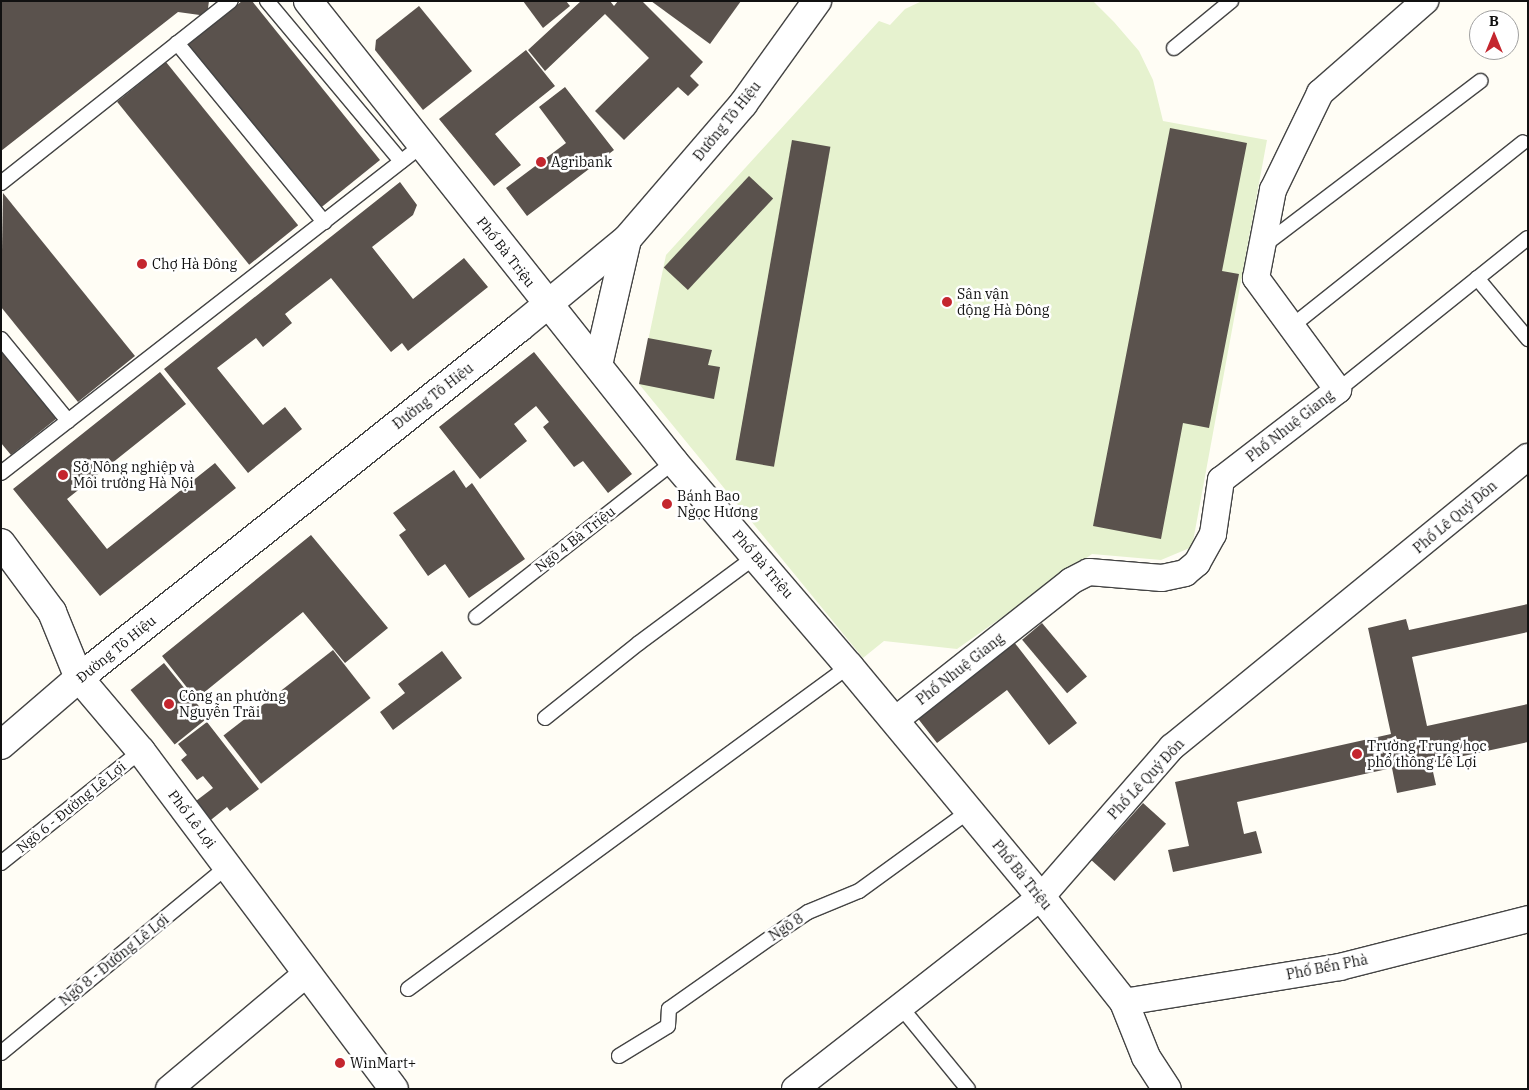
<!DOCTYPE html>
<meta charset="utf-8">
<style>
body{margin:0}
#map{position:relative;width:1529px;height:1090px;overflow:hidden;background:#fffdf5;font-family:"IBM Plex Serif",serif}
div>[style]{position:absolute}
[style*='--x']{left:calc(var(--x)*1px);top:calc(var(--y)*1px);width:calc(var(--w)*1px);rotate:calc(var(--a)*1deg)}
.pitch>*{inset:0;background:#e6f2cf}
.building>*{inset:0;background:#5a524d;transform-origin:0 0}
.roads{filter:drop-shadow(1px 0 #444) drop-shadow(-1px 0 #444) drop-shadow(0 1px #444) drop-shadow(0 -1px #444)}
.service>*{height:14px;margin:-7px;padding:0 7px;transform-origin:7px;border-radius:7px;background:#fff}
.minor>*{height:26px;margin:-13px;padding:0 13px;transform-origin:13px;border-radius:13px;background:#fff}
.tertiary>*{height:28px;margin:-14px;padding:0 14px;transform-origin:14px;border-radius:14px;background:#fff}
.dots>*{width:14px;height:14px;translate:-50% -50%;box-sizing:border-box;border:2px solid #fff;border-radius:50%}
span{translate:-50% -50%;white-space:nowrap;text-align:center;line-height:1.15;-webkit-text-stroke:5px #fff;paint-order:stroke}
.street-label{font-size:14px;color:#111}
.poi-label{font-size:14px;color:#111}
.left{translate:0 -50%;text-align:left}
.frame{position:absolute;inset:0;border:2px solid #111;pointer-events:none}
.north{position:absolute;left:1469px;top:10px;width:50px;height:50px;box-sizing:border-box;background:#fff;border:1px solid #a0a0a0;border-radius:50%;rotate:0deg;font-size:14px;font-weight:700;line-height:20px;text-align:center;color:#111}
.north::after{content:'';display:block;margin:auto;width:18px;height:22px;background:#c4262e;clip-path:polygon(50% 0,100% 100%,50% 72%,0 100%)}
</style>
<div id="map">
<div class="pitch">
<i style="clip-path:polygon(922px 1px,1093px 1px,1114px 22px,1139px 51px,1153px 80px,1163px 121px,1267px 140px,1192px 547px,1161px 560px,1092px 554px,957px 649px,884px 641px,863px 658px,639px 384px,666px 255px,879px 21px,890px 25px,905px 9px)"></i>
</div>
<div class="building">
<i style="clip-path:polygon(1px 1px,209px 1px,207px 16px,178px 12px,1px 151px)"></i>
<i style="clip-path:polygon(242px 1px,252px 1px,380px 160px,318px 210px,186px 46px)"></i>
<i style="clip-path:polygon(523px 1px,566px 1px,570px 6px,543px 28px)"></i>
<i style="clip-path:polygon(581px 1px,610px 1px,614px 6px,618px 1px,642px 1px,703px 62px,690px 76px,699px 85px,688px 96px,678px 87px,624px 140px,595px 111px,649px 58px,605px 14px,545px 71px,528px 50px)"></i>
<i style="clip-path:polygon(651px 1px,741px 1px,710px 44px)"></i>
<i style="clip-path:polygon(419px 6px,472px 71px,423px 110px,375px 50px,376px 40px)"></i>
<i style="clip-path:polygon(526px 50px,555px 86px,495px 134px,521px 165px,494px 186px,439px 119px)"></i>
<i style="left:166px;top:62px;width:210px;height:63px;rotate:51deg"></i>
<i style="clip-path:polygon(565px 87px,614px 150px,527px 216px,506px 188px,566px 143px,539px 107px)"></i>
<i style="clip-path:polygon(1170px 128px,1247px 143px,1222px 271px,1239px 274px,1209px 428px,1183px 423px,1161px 539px,1093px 526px)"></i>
<i style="left:792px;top:140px;width:39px;height:325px;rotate:10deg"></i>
<i style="left:749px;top:176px;width:33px;height:125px;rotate:43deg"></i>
<i style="clip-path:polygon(400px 182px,417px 205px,413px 215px,372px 247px,413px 299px,464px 258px,488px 287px,408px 351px,402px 343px,391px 352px,331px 278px,285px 314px,292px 323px,263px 347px,256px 338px,217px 368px,263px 425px,285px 407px,302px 429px,248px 473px,164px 369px)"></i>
<i style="clip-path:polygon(3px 193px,135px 356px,78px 402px,1px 307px)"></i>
<i style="clip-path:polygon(648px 338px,712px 350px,708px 365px,720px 367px,714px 399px,639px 384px)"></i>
<i style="clip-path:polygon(1px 342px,61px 415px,11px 455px,1px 443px)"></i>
<i style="clip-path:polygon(534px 352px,632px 474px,608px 493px,583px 461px,574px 467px,543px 427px,549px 422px,536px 406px,514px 424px,527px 441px,480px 479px,439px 427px)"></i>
<i style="clip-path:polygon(160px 372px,186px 404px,67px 499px,107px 549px,215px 463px,236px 488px,100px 596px,13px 489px)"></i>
<i style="clip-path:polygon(454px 470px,466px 488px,472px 483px,525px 559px,469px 598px,445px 564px,428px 576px,399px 535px,406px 530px,393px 513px)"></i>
<i style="clip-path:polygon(311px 535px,388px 628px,345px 663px,303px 612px,196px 699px,162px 656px)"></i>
<i style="clip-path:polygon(1528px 604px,1528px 632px,1412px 657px,1427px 726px,1528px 704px,1528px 742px,1431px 763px,1436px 785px,1397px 793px,1392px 768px,1237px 802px,1244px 834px,1256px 831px,1262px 853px,1173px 872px,1168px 850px,1189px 846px,1175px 782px,1391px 734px,1368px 628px,1406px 619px,1409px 630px)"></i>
<i style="left:1042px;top:623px;width:70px;height:26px;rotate:50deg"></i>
<i style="clip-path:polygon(1014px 642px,1077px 723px,1049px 745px,1007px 690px,937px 743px,916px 716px)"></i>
<i style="left:333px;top:650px;width:61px;height:139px;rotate:52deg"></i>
<i style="clip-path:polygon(442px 651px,462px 678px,393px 730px,380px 712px,405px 693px,398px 684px)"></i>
<i style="left:164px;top:663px;width:70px;height:43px;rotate:51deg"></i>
<i style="clip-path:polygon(207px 722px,259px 789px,230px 811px,227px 807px,207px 823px,192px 804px,213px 788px,203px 776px,197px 780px,181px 760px,187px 755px,178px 744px)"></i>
<i style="left:1143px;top:803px;width:31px;height:77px;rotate:42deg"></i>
</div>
<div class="roads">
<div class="service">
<i style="--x:267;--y:1;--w:209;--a:50.1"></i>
<i style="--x:177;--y:43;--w:232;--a:50.6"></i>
<i style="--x:1174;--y:48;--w:74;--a:-39.5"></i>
<i style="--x:1;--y:183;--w:293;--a:-38.4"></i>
<i style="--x:1263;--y:246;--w:273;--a:-37.2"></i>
<i style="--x:1477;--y:278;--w:80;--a:50.1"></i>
<i style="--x:1292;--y:326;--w:295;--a:-38.5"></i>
<i style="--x:1;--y:339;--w:106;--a:50.7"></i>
<i style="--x:1338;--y:390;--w:243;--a:-38.7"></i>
<i style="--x:1;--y:473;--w:532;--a:-37.9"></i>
<i style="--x:476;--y:617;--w:251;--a:-38.1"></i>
<i style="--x:545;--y:718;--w:120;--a:-38.6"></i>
<i style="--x:639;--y:643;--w:146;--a:-36.6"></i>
<i style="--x:1;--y:863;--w:179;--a:-38.7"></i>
<i style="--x:408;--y:989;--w:547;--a:-36.22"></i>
<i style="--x:900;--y:1006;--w:107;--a:50.7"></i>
<i style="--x:1;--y:1053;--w:293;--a:-39.5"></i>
<i style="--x:619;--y:1056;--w:57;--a:-31.5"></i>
<i style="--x:668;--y:1026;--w:17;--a:-87"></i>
<i style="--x:669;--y:1009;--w:132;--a:-35.1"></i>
<i style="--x:777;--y:933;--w:37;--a:-34"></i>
<i style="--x:808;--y:912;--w:55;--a:-22.4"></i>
<i style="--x:859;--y:891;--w:136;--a:-36"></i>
</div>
<div class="minor">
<i style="--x:894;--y:721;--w:226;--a:-38.3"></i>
<i style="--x:1071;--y:581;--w:20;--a:-27"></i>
<i style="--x:1089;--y:572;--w:73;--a:4.7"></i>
<i style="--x:1162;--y:578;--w:24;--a:-12"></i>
<i style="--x:1185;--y:573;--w:16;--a:-40"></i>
<i style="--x:1197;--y:563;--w:33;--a:-61"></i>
<i style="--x:1213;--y:534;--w:55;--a:-81.6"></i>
<i style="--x:1221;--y:480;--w:148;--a:-37.6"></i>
<i style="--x:1338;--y:390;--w:139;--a:-126.2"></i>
<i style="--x:1256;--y:278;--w:90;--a:-79.1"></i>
<i style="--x:1273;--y:190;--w:108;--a:-64.1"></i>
<i style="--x:1320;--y:93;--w:140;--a:-41.2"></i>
<i style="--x:1124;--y:1002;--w:219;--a:-9.2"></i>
<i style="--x:1340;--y:967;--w:194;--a:-14.3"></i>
<i style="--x:169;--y:1089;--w:180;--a:-40"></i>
<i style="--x:795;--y:1089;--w:312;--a:-38"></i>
<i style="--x:1041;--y:897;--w:199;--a:-48.9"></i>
<i style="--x:1172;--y:747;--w:459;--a:-39.2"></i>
</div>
<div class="tertiary">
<i style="--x:308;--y:1;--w:589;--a:51.55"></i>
<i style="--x:674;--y:462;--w:269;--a:49.4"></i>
<i style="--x:849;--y:666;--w:300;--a:50.3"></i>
<i style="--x:1041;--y:897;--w:134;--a:51.7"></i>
<i style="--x:1124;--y:1002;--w:59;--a:68.2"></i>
<i style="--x:1146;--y:1057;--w:38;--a:57"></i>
<i style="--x:598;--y:365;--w:129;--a:-77"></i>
<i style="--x:1;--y:543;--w:86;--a:53.5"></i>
<i style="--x:52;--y:612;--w:71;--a:67.8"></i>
<i style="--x:79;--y:678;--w:96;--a:49.7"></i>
<i style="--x:141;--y:751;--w:422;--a:53.2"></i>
<i style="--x:1;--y:745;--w:103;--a:-40.7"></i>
<i style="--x:79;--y:678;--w:562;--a:-38.5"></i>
<i style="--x:519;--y:328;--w:140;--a:-39.5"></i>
<i style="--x:627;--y:239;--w:178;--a:-49.3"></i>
<i style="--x:743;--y:104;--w:127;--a:-54.3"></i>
</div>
</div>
<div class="dots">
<i style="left:541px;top:162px;background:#c4262e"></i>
<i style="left:142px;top:264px;background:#c4262e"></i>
<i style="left:947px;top:302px;background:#c4262e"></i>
<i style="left:63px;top:475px;background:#c4262e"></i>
<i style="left:667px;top:504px;background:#c4262e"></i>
<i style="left:169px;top:704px;background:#c4262e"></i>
<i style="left:1357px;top:754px;background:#c4262e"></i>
<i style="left:340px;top:1063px;background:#c4262e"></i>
</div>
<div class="street-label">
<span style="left:727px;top:121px;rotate:-51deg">Đường Tô Hiệu</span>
<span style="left:506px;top:252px;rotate:52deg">Phố Bà Triệu</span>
<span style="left:433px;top:396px;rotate:-38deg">Đường Tô Hiệu</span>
<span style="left:1290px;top:426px;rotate:-38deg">Phố Nhuệ Giang</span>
<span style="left:1455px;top:517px;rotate:-40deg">Phố Lê Quý Đôn</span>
<span style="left:575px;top:539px;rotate:-38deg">Ngõ 4 Bà Triệu</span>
<span style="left:763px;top:564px;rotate:49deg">Phố Bà Triệu</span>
<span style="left:116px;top:649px;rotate:-39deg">Đường Tô Hiệu</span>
<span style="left:960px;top:669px;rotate:-38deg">Phố Nhuệ Giang</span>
<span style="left:1146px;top:779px;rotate:-47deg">Phố Lê Quý Đôn</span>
<span style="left:71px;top:807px;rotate:-39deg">Ngõ 6 - Đường Lê Lợi</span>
<span style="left:192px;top:819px;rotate:53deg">Phố Lê Lợi</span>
<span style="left:1022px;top:875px;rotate:51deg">Phố Bà Triệu</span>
<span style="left:786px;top:927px;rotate:-33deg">Ngõ 8</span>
<span style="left:114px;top:960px;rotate:-39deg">Ngõ 8 - Đường Lê Lợi</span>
<span style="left:1327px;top:967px;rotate:-11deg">Phố Bến Phà</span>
</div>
<div class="poi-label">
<span class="left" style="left:551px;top:162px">Agribank</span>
<span class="left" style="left:152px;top:264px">Chợ Hà Đông</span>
<span class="left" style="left:957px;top:302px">Sân vận<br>động Hà Đông</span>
<span class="left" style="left:73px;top:475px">Sở Nông nghiệp và<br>Môi trường Hà Nội</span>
<span class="left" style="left:677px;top:504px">Bánh Bao<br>Ngọc Hương</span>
<span class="left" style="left:179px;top:704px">Công an phường<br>Nguyễn Trãi</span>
<span class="left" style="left:1367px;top:754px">Trường Trung học<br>phổ thông Lê Lợi</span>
<span class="left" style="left:350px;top:1063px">WinMart+</span>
</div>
<div class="frame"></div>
<div class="north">B</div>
</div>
